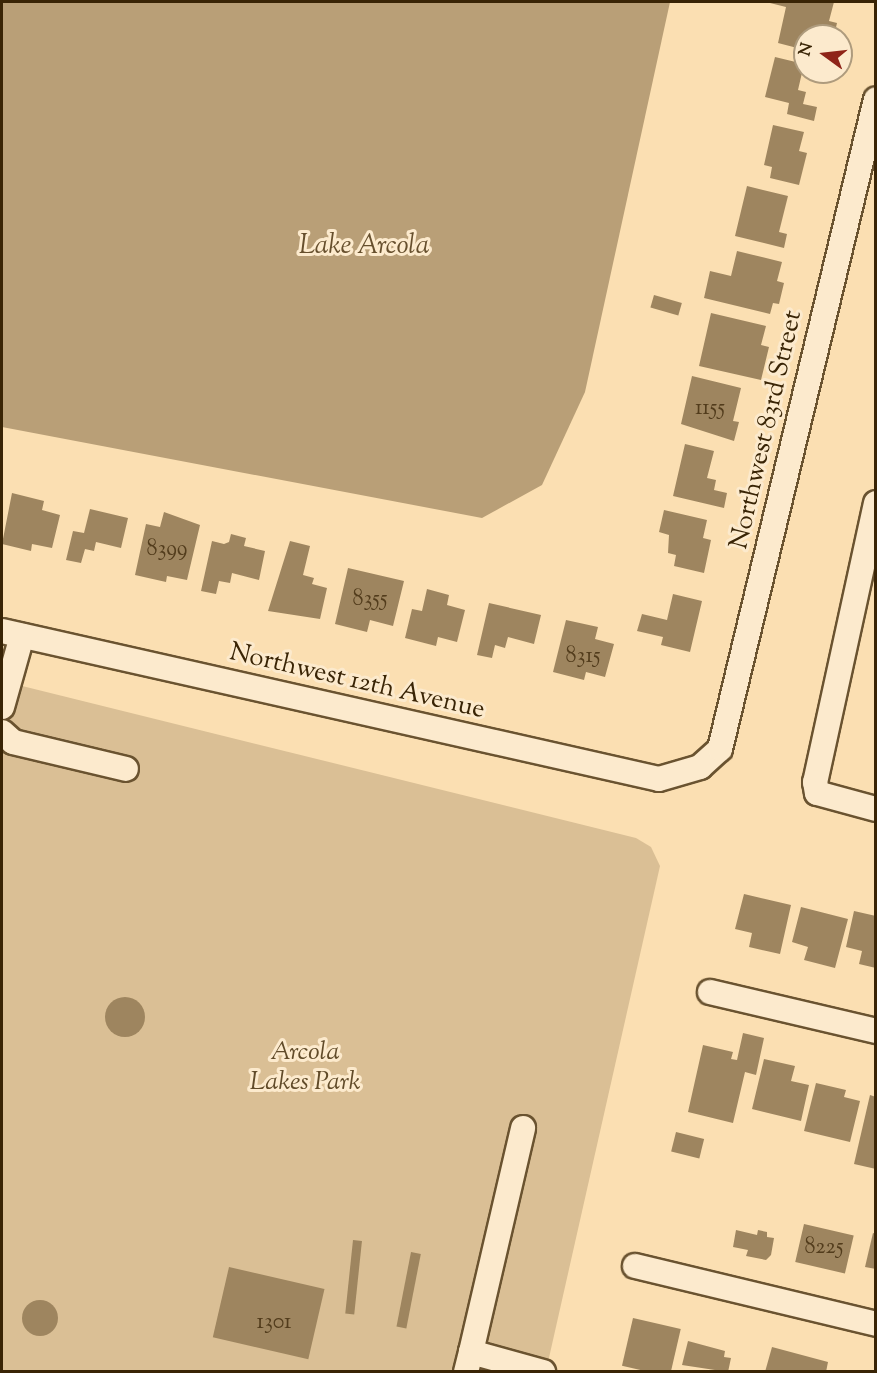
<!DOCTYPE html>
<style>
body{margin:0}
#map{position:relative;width:877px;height:1373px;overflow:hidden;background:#fbdfb2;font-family:"Sorts Mill Goudy",serif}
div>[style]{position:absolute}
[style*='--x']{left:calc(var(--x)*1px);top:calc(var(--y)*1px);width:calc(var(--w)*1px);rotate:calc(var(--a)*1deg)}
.green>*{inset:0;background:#dabf95}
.water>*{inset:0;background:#b99f77}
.building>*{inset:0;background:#9e855f;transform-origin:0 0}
.round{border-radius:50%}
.roads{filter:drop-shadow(2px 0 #6a5330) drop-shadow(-2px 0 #6a5330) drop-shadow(0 2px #6a5330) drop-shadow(0 -2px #6a5330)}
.minor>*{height:24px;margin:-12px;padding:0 12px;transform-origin:12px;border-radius:12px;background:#fceacd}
span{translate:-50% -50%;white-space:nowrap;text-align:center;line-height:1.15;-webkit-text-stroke:6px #fceacd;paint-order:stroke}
.number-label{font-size:22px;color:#523c1c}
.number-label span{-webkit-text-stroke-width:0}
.street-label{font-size:26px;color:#392405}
.park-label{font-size:26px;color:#614b29;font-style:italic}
.water-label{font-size:27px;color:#664f2d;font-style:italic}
.frame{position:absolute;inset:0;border:3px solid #392405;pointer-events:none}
.north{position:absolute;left:793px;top:24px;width:60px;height:60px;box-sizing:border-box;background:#fceacd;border:2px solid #ae9b7d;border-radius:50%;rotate:285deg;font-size:16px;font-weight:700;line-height:24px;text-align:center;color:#392405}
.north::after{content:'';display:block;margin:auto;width:21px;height:27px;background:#8f2418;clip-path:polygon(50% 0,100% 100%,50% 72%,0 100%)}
</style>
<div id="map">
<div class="green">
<i style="clip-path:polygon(2px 681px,636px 838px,651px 847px,660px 866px,546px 1371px,2px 1372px)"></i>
</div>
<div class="water">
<i style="clip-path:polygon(2px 2px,670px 2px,585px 392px,542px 485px,482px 518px,2px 427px)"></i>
</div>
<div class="building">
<i style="clip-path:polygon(766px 2px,834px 2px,829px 21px,837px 23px,834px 36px,805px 36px,805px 50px,778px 43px,786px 7px)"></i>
<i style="clip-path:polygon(775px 57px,804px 64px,798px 90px,806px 92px,803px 104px,817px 107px,814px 121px,787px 114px,789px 103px,765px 97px)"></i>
<i style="clip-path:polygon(773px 125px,804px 132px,799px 151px,807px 153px,799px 185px,770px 178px,772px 167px,764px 165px)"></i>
<i style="clip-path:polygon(747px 186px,788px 196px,779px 232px,787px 234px,784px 248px,735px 236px)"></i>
<i style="clip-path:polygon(737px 251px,782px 262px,777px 281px,784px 283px,779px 304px,773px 303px,770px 314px,704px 298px,710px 271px,731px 276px)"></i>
<i style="left:654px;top:295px;width:29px;height:13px;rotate:16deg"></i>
<i style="clip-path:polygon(711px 313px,766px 326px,761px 345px,769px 347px,761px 380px,699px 366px)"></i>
<i style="clip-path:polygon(692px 376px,741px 388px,733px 421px,739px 422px,734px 441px,681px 424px)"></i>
<i style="clip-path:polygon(685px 444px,714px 451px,707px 478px,716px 480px,714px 490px,727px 493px,724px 508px,673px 496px)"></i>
<i style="clip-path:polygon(12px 493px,44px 501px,42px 510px,60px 515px,52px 548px,32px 544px,31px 551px,2px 544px)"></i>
<i style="clip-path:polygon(90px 509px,128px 518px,121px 548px,96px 542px,94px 551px,85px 549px,81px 563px,66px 560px,73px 531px,84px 533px)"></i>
<i style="clip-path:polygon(664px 510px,707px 520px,703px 538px,711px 540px,704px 573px,674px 566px,676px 555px,668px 553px,669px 535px,659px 532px)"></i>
<i style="clip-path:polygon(164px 512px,200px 525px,187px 580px,167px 576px,166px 582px,135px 575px,146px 524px,160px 527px)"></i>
<i style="clip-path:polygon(231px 534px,246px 538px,244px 546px,265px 551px,259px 580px,232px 573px,230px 583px,219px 581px,216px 594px,201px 591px,212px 541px,224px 544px,229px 542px)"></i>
<i style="clip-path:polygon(290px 541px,310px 546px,303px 575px,314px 578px,312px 584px,327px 588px,320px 619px,268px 611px)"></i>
<i style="clip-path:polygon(348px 568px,404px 581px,393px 626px,370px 620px,367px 632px,335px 624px)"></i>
<i style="clip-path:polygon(427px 589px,449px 595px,447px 605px,465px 610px,457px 642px,438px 637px,436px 646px,405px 638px,412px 609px,422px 611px)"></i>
<i style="clip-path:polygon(673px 594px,702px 601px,690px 652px,661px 645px,663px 637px,637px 631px,642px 614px,667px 620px)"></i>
<i style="clip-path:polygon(489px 603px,541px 615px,534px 644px,508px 637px,505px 648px,495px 645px,492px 658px,477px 655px)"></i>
<i style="clip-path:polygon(566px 620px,598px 627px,595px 639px,614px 644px,605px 677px,586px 672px,584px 680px,553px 672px)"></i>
<i style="clip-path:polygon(744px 894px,791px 905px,780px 954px,749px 947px,752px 933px,735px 929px)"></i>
<i style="clip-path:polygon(801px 907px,848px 919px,835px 968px,804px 960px,808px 947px,792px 942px)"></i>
<i style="clip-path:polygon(854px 911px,876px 916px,876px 968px,859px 964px,862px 951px,846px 947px)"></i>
<i class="round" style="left:105px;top:997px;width:40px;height:40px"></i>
<i style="clip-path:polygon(743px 1033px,764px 1038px,756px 1075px,745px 1072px,733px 1123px,688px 1112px,703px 1045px,733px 1052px,731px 1059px,737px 1060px)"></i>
<i style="clip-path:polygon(764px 1059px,795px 1066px,791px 1081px,809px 1085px,801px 1121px,752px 1109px)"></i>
<i style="clip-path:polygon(816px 1083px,846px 1090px,844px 1097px,860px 1101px,850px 1142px,804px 1131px)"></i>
<i style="clip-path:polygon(870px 1095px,876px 1097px,876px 1169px,854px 1164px)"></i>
<i style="left:676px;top:1132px;width:29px;height:20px;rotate:14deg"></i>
<i style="left:804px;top:1224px;width:51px;height:39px;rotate:13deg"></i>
<i style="clip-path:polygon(736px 1230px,757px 1235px,758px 1230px,767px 1232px,767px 1237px,774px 1238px,771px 1255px,766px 1260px,746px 1256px,748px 1250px,733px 1247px)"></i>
<i style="clip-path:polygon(873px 1233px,876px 1234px,876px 1269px,865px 1267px)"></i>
<i style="left:353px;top:1240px;width:9px;height:74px;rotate:6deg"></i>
<i style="left:411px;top:1252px;width:10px;height:76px;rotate:11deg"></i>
<i style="left:229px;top:1267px;width:98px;height:72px;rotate:13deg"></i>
<i class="round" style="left:22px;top:1300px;width:36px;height:36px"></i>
<i style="left:633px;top:1318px;width:49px;height:49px;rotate:13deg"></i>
<i style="clip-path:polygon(688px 1341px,725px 1351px,724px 1357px,731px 1358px,728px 1372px,682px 1365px)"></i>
<i style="clip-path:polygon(772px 1347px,828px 1362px,826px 1372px,765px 1372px)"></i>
</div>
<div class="roads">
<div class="minor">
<i style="--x:876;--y:503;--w:286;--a:102.3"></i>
<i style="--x:815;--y:782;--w:11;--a:80"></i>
<i style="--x:817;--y:793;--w:61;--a:15.2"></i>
<i style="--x:2;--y:631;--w:673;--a:12.69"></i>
<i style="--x:659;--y:779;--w:43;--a:-16.3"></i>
<i style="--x:700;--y:767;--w:27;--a:-42"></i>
<i style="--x:720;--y:749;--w:668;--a:-76.5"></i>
<i style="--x:2;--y:707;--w:74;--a:-74.3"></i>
<i style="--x:2;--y:732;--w:15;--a:42"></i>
<i style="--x:13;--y:742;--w:116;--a:13.4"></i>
<i style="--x:710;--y:992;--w:171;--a:13.2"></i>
<i style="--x:635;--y:1266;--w:248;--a:13.5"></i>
<i style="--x:471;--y:1352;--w:230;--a:-76.9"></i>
<i style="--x:466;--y:1372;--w:21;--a:-76"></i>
<i style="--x:471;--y:1352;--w:75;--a:15.5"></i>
</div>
</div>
<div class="number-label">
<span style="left:710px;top:410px">1155</span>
<span style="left:167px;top:551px">8399</span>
<span style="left:370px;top:601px">8355</span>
<span style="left:583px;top:658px">8315</span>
<span style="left:824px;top:1249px">8225</span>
<span style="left:274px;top:1324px">1301</span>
</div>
<div class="street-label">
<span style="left:767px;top:430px;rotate:-77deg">Northwest 83rd Street</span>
<span style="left:357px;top:682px;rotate:13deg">Northwest 12th Avenue</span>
</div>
<div class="park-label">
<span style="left:305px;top:1068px">Arcola<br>Lakes Park</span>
</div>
<div class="water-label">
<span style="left:364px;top:247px">Lake Arcola</span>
</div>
<div class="frame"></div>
<div class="north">N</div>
</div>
